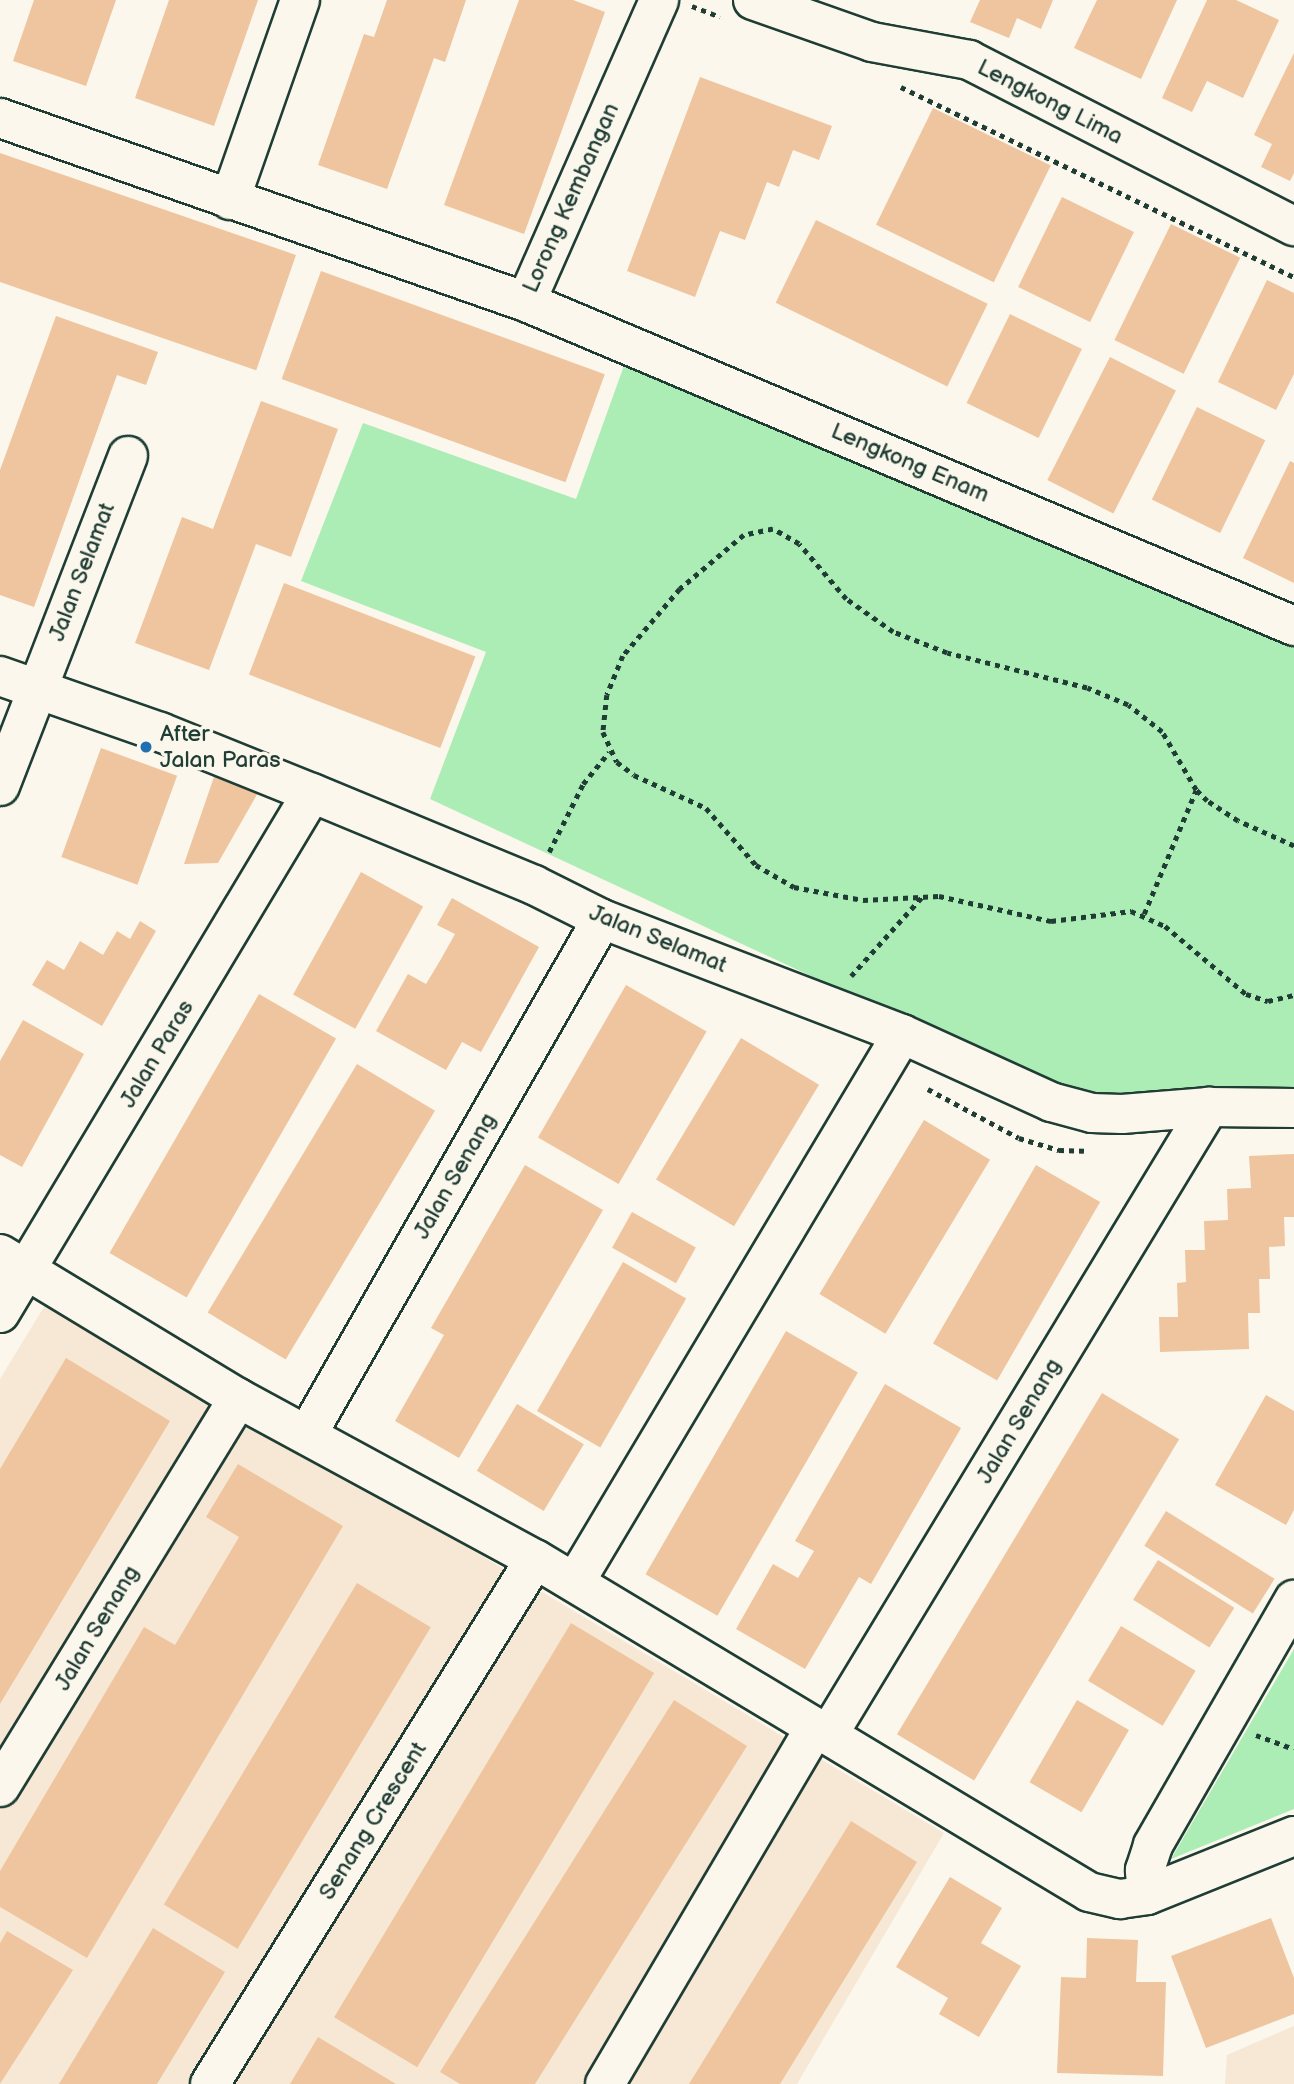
<!DOCTYPE html>
<style>
body{margin:0}
#map{position:relative;width:1294px;height:2084px;overflow:hidden;background:#fbf7ec;font-family:"Balsamiq Sans",sans-serif}
div>[style]{position:absolute}
[style*='--x']{left:calc(var(--x)*1px);top:calc(var(--y)*1px);width:calc(var(--w)*1px);rotate:calc(var(--a)*1deg)}
.built>*{inset:0;background:#f7e8d5}
.green>*{inset:0;background:#acedb6}
.building>*{inset:0;background:#eec59e;transform-origin:0 0}
.path>*{height:4.5px;margin-top:-2.25px;transform-origin:0;background:repeating-linear-gradient(90deg,#1f3d34 0 5px,transparent 0 10px)}
.roads{filter:drop-shadow(2px 0 #1f3d34) drop-shadow(-2px 0 #1f3d34) drop-shadow(0 2px #1f3d34) drop-shadow(0 -2px #1f3d34)}
.minor>*{height:38px;margin:-19px;padding:0 19px;transform-origin:19px;border-radius:19px;background:#fbf7ec}
.dots>*{width:19px;height:19px;translate:-50% -50%;box-sizing:border-box;border:4px solid #fbf7ec;border-radius:50%}
span{translate:-50% -50%;white-space:nowrap;text-align:center;line-height:1.15;-webkit-text-stroke:7px #fbf7ec;paint-order:stroke}
.street-label{font-size:23px;color:#1f3d34}
.poi-label{font-size:23px;color:#1f3d34}
.left{translate:0 -50%;text-align:left}
</style>
<div id="map">
<div class="built">
<i style="clip-path:polygon(50px 1297px,944px 1833px,797px 2084px,0 2084px,0 1379px)"></i>
<i style="clip-path:polygon(1294px 2026px,1294px 2084px,1225px 2084px,1227px 2055px)"></i>
</div>
<div class="green">
<i style="clip-path:polygon(630px 349px,1294px 639px,1294px 1092px,1119px 1100px,1058px 1091px,430px 799px,486px 652px,301px 581px,363px 423px,576px 499px)"></i>
<i style="clip-path:polygon(1294px 1649px,1294px 1809px,1171px 1859px)"></i>
</div>
<div class="building">
<i style="clip-path:polygon(34px 0,116px 0,86px 86px,13px 61px)"></i>
<i style="clip-path:polygon(169px 0,258px 0,214px 126px,135px 98px)"></i>
<i style="clip-path:polygon(387px 0,466px 0,445px 62px,434px 58px,387px 189px,318px 165px,364px 34px,374px 37px)"></i>
<i style="clip-path:polygon(519px 0,573px 0,605px 12px,524px 234px,444px 205px)"></i>
<i style="clip-path:polygon(980px 0,1053px 0,1041px 29px,1017px 18px,1009px 38px,970px 22px)"></i>
<i style="clip-path:polygon(1097px 0,1177px 0,1141px 79px,1074px 48px)"></i>
<i style="clip-path:polygon(1207px 0,1236px 0,1279px 20px,1243px 98px,1207px 81px,1192px 112px,1162px 98px)"></i>
<i style="clip-path:polygon(1294px 53px,1294px 173px,1290px 181px,1261px 167px,1272px 144px,1254px 135px)"></i>
<i style="clip-path:polygon(700px 77px,832px 126px,819px 160px,793px 150px,779px 187px,767px 182px,745px 240px,720px 231px,695px 297px,627px 271px)"></i>
<i style="left:933px;top:108px;width:131px;height:130px;rotate:26deg"></i>
<i style="left:0;top:153px;width:313px;height:122px;rotate:19deg"></i>
<i style="left:1062px;top:197px;width:80px;height:100px;rotate:26deg"></i>
<i style="left:816px;top:220px;width:191px;height:92px;rotate:26deg"></i>
<i style="left:1171px;top:224px;width:77px;height:129px;rotate:26deg"></i>
<i style="left:321px;top:271px;width:302px;height:115px;rotate:20deg"></i>
<i style="clip-path:polygon(1267px 280px,1294px 293px,1294px 374px,1276px 410px,1218px 382px)"></i>
<i style="left:1010px;top:314px;width:80px;height:99px;rotate:26deg"></i>
<i style="clip-path:polygon(56px 316px,158px 352px,146px 385px,117px 375px,34px 607px,0 595px,0 470px)"></i>
<i style="left:1110px;top:357px;width:74px;height:138px;rotate:27deg"></i>
<i style="clip-path:polygon(261px 401px,338px 429px,291px 557px,256px 544px,209px 670px,135px 643px,182px 517px,213px 529px)"></i>
<i style="left:1197px;top:407px;width:76px;height:103px;rotate:26deg"></i>
<i style="clip-path:polygon(1290px 461px,1294px 463px,1294px 583px,1243px 558px)"></i>
<i style="left:284px;top:583px;width:205px;height:98px;rotate:21deg"></i>
<i style="left:101px;top:748px;width:81px;height:116px;rotate:20deg"></i>
<i style="clip-path:polygon(214px 777px,259px 791px,218px 863px,184px 864px)"></i>
<i style="left:361px;top:872px;width:71px;height:140px;rotate:29deg"></i>
<i style="clip-path:polygon(452px 898px,539px 947px,481px 1052px,462px 1042px,446px 1070px,376px 1031px,408px 974px,426px 984px,441px 959px,455px 934px,437px 925px)"></i>
<i style="clip-path:polygon(140px 921px,156px 931px,102px 1026px,32px 985px,47px 960px,64px 970px,80px 941px,103px 955px,117px 931px,130px 939px)"></i>
<i style="left:626px;top:985px;width:93px;height:176px;rotate:30deg"></i>
<i style="left:259px;top:994px;width:89px;height:299px;rotate:30deg"></i>
<i style="clip-path:polygon(23px 1020px,84px 1054px,22px 1167px,0 1155px,0 1061px)"></i>
<i style="left:741px;top:1038px;width:91px;height:165px;rotate:31deg"></i>
<i style="left:357px;top:1064px;width:91px;height:290px;rotate:31deg"></i>
<i style="left:924px;top:1120px;width:77px;height:203px;rotate:31deg"></i>
<i style="clip-path:polygon(1294px 1154px,1294px 1217px,1284px 1217px,1285px 1246px,1269px 1247px,1270px 1279px,1259px 1279px,1260px 1313px,1248px 1313px,1249px 1349px,1160px 1352px,1159px 1317px,1178px 1317px,1177px 1283px,1186px 1282px,1185px 1250px,1205px 1250px,1204px 1221px,1228px 1220px,1227px 1189px,1251px 1188px,1249px 1156px)"></i>
<i style="clip-path:polygon(525px 1165px,603px 1210px,459px 1458px,395px 1421px,444px 1335px,431px 1328px)"></i>
<i style="left:1036px;top:1165px;width:74px;height:206px;rotate:30deg"></i>
<i style="left:632px;top:1212px;width:73px;height:41px;rotate:29deg"></i>
<i style="left:623px;top:1262px;width:73px;height:172px;rotate:30deg"></i>
<i style="left:786px;top:1331px;width:83px;height:281px;rotate:30deg"></i>
<i style="clip-path:polygon(66px 1358px,170px 1421px,0 1704px,0 1469px)"></i>
<i style="clip-path:polygon(885px 1384px,961px 1428px,871px 1584px,859px 1577px,805px 1669px,736px 1629px,773px 1564px,798px 1578px,814px 1551px,795px 1541px)"></i>
<i style="left:1102px;top:1393px;width:90px;height:398px;rotate:31deg"></i>
<i style="clip-path:polygon(1266px 1395px,1294px 1411px,1294px 1510px,1286px 1525px,1215px 1485px)"></i>
<i style="left:517px;top:1404px;width:78px;height:78px;rotate:31deg"></i>
<i style="clip-path:polygon(238px 1464px,343px 1526px,87px 1958px,0 1907px,0 1871px,144px 1627px,175px 1645px,239px 1537px,206px 1517px)"></i>
<i style="left:1166px;top:1511px;width:128px;height:41px;rotate:32deg"></i>
<i style="left:1158px;top:1560px;width:90px;height:47px;rotate:32deg"></i>
<i style="left:357px;top:1583px;width:86px;height:375px;rotate:31deg"></i>
<i style="left:571px;top:1623px;width:97px;height:460px;rotate:31deg"></i>
<i style="left:1121px;top:1626px;width:87px;height:64px;rotate:31deg"></i>
<i style="clip-path:polygon(674px 1700px,747px 1746px,535px 2084px,460px 2084px,440px 2072px)"></i>
<i style="left:1077px;top:1700px;width:60px;height:95px;rotate:30deg"></i>
<i style="clip-path:polygon(851px 1821px,917px 1862px,876px 1928px,780px 2084px,689px 2084px)"></i>
<i style="clip-path:polygon(950px 1877px,1002px 1908px,981px 1943px,1021px 1966px,979px 2037px,939px 2014px,948px 1998px,896px 1967px)"></i>
<i style="clip-path:polygon(1271px 1918px,1294px 1978px,1294px 2014px,1206px 2048px,1171px 1956px)"></i>
<i style="clip-path:polygon(153px 1928px,225px 1972px,157px 2084px,59px 2084px)"></i>
<i style="clip-path:polygon(7px 1931px,73px 1970px,0 2084px,0 1943px)"></i>
<i style="clip-path:polygon(1087px 1938px,1138px 1940px,1136px 1982px,1166px 1982px,1163px 2076px,1057px 2073px,1061px 1977px,1086px 1978px)"></i>
<i style="clip-path:polygon(318px 2037px,396px 2084px,290px 2084px)"></i>
</div>
<div class="path">
<i style="--x:692;--y:6;--w:30;--a:21"></i>
<i style="--x:901;--y:87;--w:437;--a:25.8"></i>
<i style="--x:1294;--y:846;--w:61;--a:-155.9"></i>
<i style="--x:1238;--y:821;--w:37;--a:-147"></i>
<i style="--x:1207;--y:801;--w:16;--a:-135"></i>
<i style="--x:1196;--y:790;--w:67;--a:-120.4"></i>
<i style="--x:1162;--y:732;--w:43;--a:-141.5"></i>
<i style="--x:1128;--y:705;--w:44;--a:-157.5"></i>
<i style="--x:1087;--y:688;--w:144;--a:-166"></i>
<i style="--x:947;--y:653;--w:58;--a:-158.7"></i>
<i style="--x:893;--y:632;--w:57;--a:-144.9"></i>
<i style="--x:846;--y:599;--w:72;--a:-130.5"></i>
<i style="--x:799;--y:544;--w:30;--a:-150"></i>
<i style="--x:773;--y:529;--w:30;--a:168"></i>
<i style="--x:744;--y:535;--w:84;--a:139.8"></i>
<i style="--x:680;--y:589;--w:88;--a:130.4"></i>
<i style="--x:623;--y:656;--w:42;--a:112.3"></i>
<i style="--x:607;--y:695;--w:37;--a:96"></i>
<i style="--x:603;--y:732;--w:33;--a:65"></i>
<i style="--x:617;--y:762;--w:21;--a:37"></i>
<i style="--x:634;--y:775;--w:79;--a:24.6"></i>
<i style="--x:706;--y:808;--w:76;--a:48.7"></i>
<i style="--x:756;--y:865;--w:44;--a:30.1"></i>
<i style="--x:794;--y:887;--w:70;--a:10.7"></i>
<i style="--x:863;--y:900;--w:76;--a:-3"></i>
<i style="--x:939;--y:896;--w:115;--a:12.6"></i>
<i style="--x:1051;--y:921;--w:81;--a:-7.1"></i>
<i style="--x:1131;--y:911;--w:37;--a:24"></i>
<i style="--x:1165;--y:926;--w:106;--a:40"></i>
<i style="--x:1246;--y:994;--w:23;--a:18"></i>
<i style="--x:1268;--y:1001;--w:27;--a:-13"></i>
<i style="--x:549;--y:852;--w:76;--a:-63.4"></i>
<i style="--x:583;--y:784;--w:41;--a:-50.9"></i>
<i style="--x:1144;--y:914;--w:134;--a:-67.2"></i>
<i style="--x:851;--y:976;--w:106;--a:-48.1"></i>
<i style="--x:928;--y:1089;--w:103;--a:28.3"></i>
<i style="--x:1019;--y:1138;--w:42;--a:16.7"></i>
<i style="--x:1059;--y:1150;--w:25;--a:2"></i>
<i style="--x:1256;--y:1735;--w:40;--a:20.2"></i>
</div>
<div class="roads">
<div class="minor">
<i style="--x:753;--y:0;--w:126;--a:19.4"></i>
<i style="--x:872;--y:42;--w:99;--a:10.5"></i>
<i style="--x:969;--y:60;--w:365;--a:27.1"></i>
<i style="--x:0;--y:118;--w:557;--a:19.28"></i>
<i style="--x:526;--y:302;--w:834;--a:22.87"></i>
<i style="--x:230;--y:200;--w:212;--a:-70.7"></i>
<i style="--x:526;--y:302;--w:330;--a:-66.2"></i>
<i style="--x:0;--y:676;--w:170;--a:19.3"></i>
<i style="--x:160;--y:732;--w:164;--a:21.9"></i>
<i style="--x:312;--y:793;--w:240;--a:22.5"></i>
<i style="--x:534;--y:885;--w:76;--a:26.6"></i>
<i style="--x:602;--y:919;--w:321;--a:21"></i>
<i style="--x:902;--y:1034;--w:164;--a:24.5"></i>
<i style="--x:1051;--y:1102;--w:42;--a:15"></i>
<i style="--x:1092;--y:1113;--w:30;--a:2"></i>
<i style="--x:1122;--y:1114;--w:87;--a:-4.6"></i>
<i style="--x:1209;--y:1107;--w:85;--a:0.7"></i>
<i style="--x:0;--y:786;--w:354;--a:-68.8"></i>
<i style="--x:0;--y:1254;--w:278;--a:31.2"></i>
<i style="--x:238;--y:1398;--w:338;--a:28.5"></i>
<i style="--x:535;--y:1559;--w:646;--a:31.01"></i>
<i style="--x:1089;--y:1892;--w:32;--a:13"></i>
<i style="--x:1120;--y:1899;--w:27;--a:-8"></i>
<i style="--x:1147;--y:1895;--w:158;--a:-21.9"></i>
<i style="--x:0;--y:1313;--w:606;--a:-59.04"></i>
<i style="--x:308;--y:1433;--w:592;--a:-60.23"></i>
<i style="--x:575;--y:1582;--w:638;--a:-59.17"></i>
<i style="--x:828;--y:1735;--w:735;--a:-58.76"></i>
<i style="--x:0;--y:1787;--w:456;--a:-58.5"></i>
<i style="--x:1147;--y:1895;--w:25;--a:-95"></i>
<i style="--x:1145;--y:1870;--w:26;--a:-72"></i>
<i style="--x:1153;--y:1845;--w:283;--a:-60.1"></i>
<i style="--x:210;--y:2084;--w:617;--a:-58.24"></i>
<i style="--x:605;--y:2084;--w:414;--a:-59.5"></i>
</div>
</div>
<div class="dots">
<i style="left:146px;top:747px;background:#1f6fb2"></i>
</div>
<div class="street-label">
<span style="left:1050px;top:102px;rotate:27deg">Lengkong Lima</span>
<span style="left:571px;top:198px;rotate:-66deg">Lorong Kembangan</span>
<span style="left:910px;top:463px;rotate:23deg">Lengkong Enam</span>
<span style="left:82px;top:572px;rotate:-69deg">Jalan Selamat</span>
<span style="left:658px;top:939px;rotate:22deg">Jalan Selamat</span>
<span style="left:157px;top:1054px;rotate:-59deg">Jalan Paras</span>
<span style="left:455px;top:1176px;rotate:-60deg">Jalan Senang</span>
<span style="left:1019px;top:1421px;rotate:-59deg">Jalan Senang</span>
<span style="left:97px;top:1628px;rotate:-59deg">Jalan Senang</span>
<span style="left:373px;top:1821px;rotate:-58deg">Senang Crescent</span>
</div>
<div class="poi-label">
<span class="left" style="left:160px;top:747px">After<br>Jalan Paras</span>
</div>
</div>
